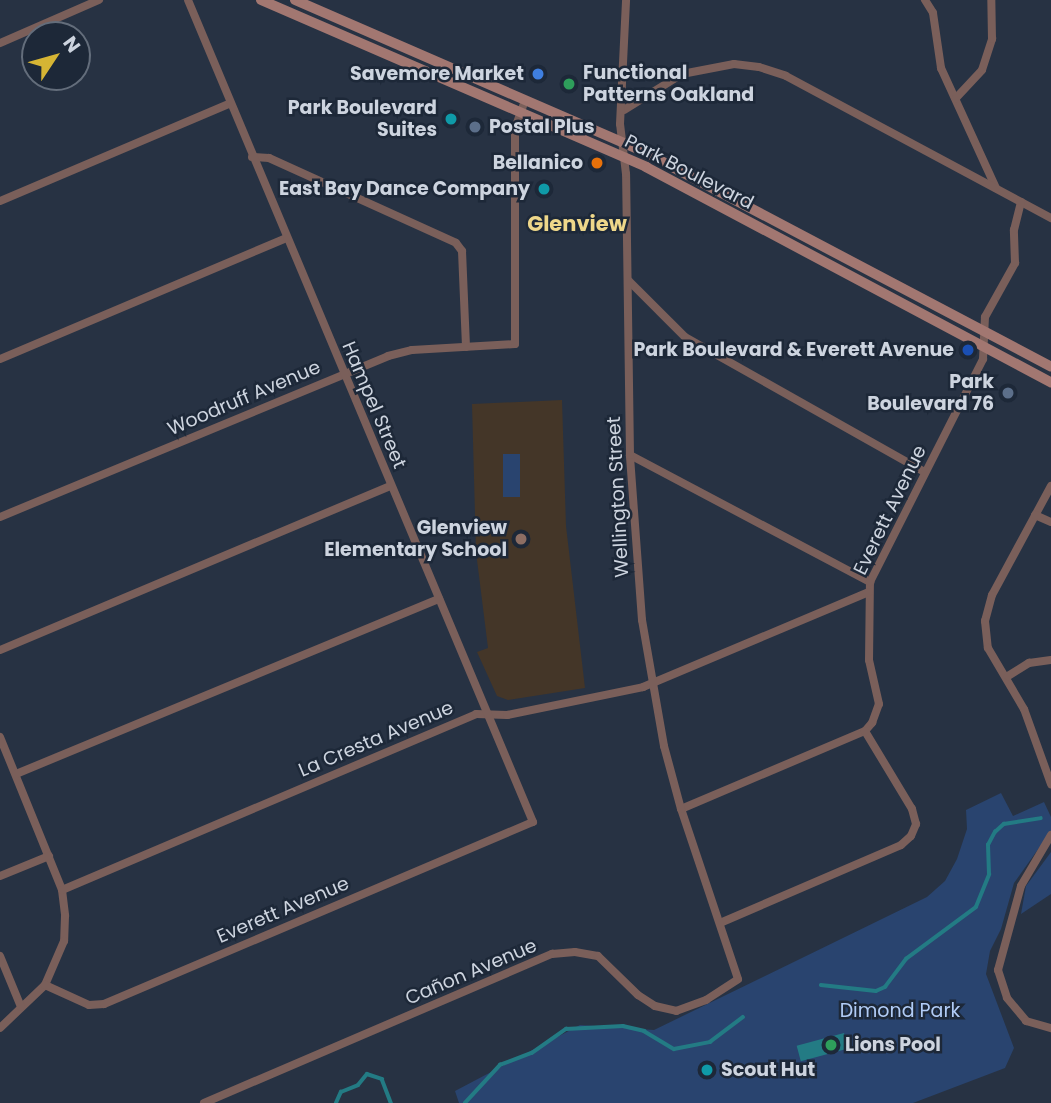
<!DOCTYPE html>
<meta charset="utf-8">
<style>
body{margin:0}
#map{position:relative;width:1051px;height:1103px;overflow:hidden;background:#273243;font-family:Poppins,sans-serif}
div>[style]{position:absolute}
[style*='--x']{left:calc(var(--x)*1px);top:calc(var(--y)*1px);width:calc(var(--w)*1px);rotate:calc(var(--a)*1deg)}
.education>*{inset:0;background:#443628}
.green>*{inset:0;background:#29446f;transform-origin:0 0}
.water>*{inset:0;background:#237b84;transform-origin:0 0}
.stream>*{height:3.5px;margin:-1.75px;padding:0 1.75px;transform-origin:1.75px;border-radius:1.75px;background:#237b84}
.minor>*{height:8px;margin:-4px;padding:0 4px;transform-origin:4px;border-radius:4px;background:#7a5f5a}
.secondary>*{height:10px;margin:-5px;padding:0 5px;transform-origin:5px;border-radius:5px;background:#a27771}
.dots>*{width:19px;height:19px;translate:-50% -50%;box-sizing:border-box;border:4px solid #1d2838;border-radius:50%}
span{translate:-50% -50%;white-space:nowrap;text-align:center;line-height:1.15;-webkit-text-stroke:5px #1d2838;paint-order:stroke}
.poi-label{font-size:19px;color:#cdd4df;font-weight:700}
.left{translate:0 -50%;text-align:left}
.right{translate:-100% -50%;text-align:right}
.street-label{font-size:19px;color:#cdd4df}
.park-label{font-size:19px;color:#b1ccf6}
.neighbourhood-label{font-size:21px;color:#eed78a;font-weight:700}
.north{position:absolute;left:21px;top:21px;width:70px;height:70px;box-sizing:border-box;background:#1d2838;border:2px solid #636d7b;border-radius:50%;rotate:54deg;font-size:19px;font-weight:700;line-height:28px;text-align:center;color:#cdd4df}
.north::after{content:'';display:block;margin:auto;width:24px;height:32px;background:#d6b534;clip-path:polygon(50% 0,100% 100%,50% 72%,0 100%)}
</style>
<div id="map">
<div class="education">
<i style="clip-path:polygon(562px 400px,566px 526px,585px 688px,508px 700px,497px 696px,477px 652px,488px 648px,476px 552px,472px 404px)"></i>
</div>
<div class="green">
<i style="left:503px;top:454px;width:17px;height:43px"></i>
<i style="clip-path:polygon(1001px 793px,1013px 816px,1044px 802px,1051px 817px,1051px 831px,1014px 883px,1001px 929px,990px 951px,986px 974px,1014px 1048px,1005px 1068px,913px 1103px,459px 1103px,455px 1091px,580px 1025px,654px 1030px,927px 897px,945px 881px,957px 859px,967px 829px,966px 810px)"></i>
<i style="clip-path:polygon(1051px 852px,1051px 894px,1021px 914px,1026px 886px)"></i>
</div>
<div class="water">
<i style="left:844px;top:1033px;width:16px;height:49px;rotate:75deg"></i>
</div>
<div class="stream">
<i style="--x:821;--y:985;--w:55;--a:6.2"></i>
<i style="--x:876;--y:991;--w:10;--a:-24"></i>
<i style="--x:885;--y:987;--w:35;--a:-53"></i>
<i style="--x:906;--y:959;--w:87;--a:-36.6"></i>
<i style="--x:976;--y:907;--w:35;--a:-68"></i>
<i style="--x:989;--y:874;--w:29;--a:-92"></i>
<i style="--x:988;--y:845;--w:15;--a:-62"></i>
<i style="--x:995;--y:832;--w:12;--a:-42"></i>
<i style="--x:1004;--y:824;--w:37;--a:-9"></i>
<i style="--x:336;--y:1103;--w:12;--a:-66"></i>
<i style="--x:341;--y:1092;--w:18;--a:-22"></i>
<i style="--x:358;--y:1085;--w:14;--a:-51"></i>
<i style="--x:367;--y:1074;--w:16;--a:18"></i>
<i style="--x:382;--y:1079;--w:26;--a:69"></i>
<i style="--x:465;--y:1103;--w:52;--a:-47.4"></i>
<i style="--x:500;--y:1065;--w:34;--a:-21"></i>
<i style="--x:532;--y:1053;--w:42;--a:-35.2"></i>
<i style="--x:566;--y:1029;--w:57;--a:-3"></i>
<i style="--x:623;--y:1026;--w:22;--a:13"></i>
<i style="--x:644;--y:1031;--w:35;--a:31"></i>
<i style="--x:674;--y:1049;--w:37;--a:-11"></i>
<i style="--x:710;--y:1042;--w:41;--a:-37.1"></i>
</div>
<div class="minor">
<i style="--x:925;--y:0;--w:15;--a:58"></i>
<i style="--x:933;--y:13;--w:56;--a:81.7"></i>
<i style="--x:941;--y:68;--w:132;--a:65.4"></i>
<i style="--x:0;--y:43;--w:108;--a:-23.5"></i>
<i style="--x:956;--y:98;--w:38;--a:-47"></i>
<i style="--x:982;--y:70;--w:33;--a:-72"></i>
<i style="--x:992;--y:39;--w:39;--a:-91"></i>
<i style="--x:624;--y:110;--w:68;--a:-31.8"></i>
<i style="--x:682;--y:74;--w:53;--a:-10.9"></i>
<i style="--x:734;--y:64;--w:25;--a:7"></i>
<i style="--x:759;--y:67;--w:28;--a:18"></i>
<i style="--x:786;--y:76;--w:301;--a:28.2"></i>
<i style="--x:252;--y:157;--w:17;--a:3"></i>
<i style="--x:269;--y:158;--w:205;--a:24.4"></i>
<i style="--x:456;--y:243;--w:10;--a:53"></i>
<i style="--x:462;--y:251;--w:96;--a:87.6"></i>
<i style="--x:0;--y:201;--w:249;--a:-23"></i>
<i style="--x:629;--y:281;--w:79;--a:45"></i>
<i style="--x:685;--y:337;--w:275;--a:29.4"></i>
<i style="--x:0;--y:359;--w:311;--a:-22.9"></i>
<i style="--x:630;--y:455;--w:272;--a:27.9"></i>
<i style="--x:1051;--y:486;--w:124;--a:118.4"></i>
<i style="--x:992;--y:595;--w:27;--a:105"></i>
<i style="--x:985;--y:621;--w:27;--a:84"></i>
<i style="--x:988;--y:648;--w:71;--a:59.5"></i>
<i style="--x:1024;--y:709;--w:80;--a:70.2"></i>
<i style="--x:1035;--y:515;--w:17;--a:24"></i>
<i style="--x:0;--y:517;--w:420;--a:-22.5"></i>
<i style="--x:388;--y:356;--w:25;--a:-14"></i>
<i style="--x:412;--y:350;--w:103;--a:-3.3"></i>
<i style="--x:515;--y:344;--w:216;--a:-90"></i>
<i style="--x:515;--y:128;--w:29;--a:-70"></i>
<i style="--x:0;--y:650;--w:424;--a:-22.8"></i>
<i style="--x:1008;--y:676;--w:25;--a:-32"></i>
<i style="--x:1029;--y:663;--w:22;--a:-8"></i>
<i style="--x:0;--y:737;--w:165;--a:67.9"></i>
<i style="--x:62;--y:890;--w:26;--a:83"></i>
<i style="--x:65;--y:916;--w:25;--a:92"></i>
<i style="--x:64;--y:941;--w:48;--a:113.4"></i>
<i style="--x:45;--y:985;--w:62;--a:136.3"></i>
<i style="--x:16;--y:774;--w:458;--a:-22.5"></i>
<i style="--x:681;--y:809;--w:200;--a:-23"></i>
<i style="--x:865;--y:731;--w:11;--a:-49"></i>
<i style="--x:872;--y:723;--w:20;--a:-70"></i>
<i style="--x:879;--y:704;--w:45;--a:-102.8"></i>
<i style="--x:869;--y:660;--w:78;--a:-89.3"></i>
<i style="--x:870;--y:582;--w:250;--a:-63.1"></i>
<i style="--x:983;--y:359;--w:42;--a:-87.3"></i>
<i style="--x:985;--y:317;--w:62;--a:-60.9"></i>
<i style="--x:1015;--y:263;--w:33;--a:-92"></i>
<i style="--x:1014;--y:230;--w:29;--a:-76"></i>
<i style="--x:1051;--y:835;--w:59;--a:120.5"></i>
<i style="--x:1021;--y:886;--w:87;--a:105.3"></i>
<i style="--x:998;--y:970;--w:29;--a:72"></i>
<i style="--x:1007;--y:998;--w:30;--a:50"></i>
<i style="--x:1026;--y:1021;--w:26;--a:16"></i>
<i style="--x:0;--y:876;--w:53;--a:-22.2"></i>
<i style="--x:62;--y:890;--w:450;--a:-23"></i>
<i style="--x:476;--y:714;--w:31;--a:2"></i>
<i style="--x:507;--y:715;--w:139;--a:-11.6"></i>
<i style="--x:643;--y:687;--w:245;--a:-22.8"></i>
<i style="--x:720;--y:923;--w:197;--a:-23.3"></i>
<i style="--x:901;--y:845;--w:13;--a:-42"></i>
<i style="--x:911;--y:836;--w:13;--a:-67"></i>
<i style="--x:916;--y:824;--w:16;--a:-105"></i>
<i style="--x:912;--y:809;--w:91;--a:-121.1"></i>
<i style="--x:0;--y:956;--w:55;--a:67.6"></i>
<i style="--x:45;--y:985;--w:48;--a:24.4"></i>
<i style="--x:89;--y:1005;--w:15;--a:-4"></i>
<i style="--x:104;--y:1004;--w:466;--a:-23"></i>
<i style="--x:533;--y:822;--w:891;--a:-112.77"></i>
<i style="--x:204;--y:1103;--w:379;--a:-23.2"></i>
<i style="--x:552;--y:954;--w:23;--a:-5"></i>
<i style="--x:575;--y:952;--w:23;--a:10"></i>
<i style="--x:598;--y:956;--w:56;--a:44.3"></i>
<i style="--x:638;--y:995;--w:20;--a:33"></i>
<i style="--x:655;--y:1006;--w:22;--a:13"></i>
<i style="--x:676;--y:1011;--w:32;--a:-20"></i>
<i style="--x:706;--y:1000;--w:38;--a:-33"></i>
<i style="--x:738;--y:979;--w:179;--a:-108.5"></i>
<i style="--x:681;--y:809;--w:65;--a:-105.1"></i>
<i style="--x:664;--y:746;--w:128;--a:-99.9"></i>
<i style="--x:642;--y:620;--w:165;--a:-94.2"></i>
<i style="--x:630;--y:455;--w:281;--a:-90.8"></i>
<i style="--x:626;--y:174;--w:50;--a:-96.8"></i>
<i style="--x:620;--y:124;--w:124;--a:-87.2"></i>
</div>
<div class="secondary">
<i style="--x:261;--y:0;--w:420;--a:23.4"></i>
<i style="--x:646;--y:167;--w:459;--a:28"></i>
<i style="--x:295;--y:0;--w:381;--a:23.5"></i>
<i style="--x:644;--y:152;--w:460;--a:27.8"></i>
</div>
<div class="dots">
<i style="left:538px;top:74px;background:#3f7fe0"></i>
<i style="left:569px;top:84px;background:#2e9e5b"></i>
<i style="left:451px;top:119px;background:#0f9aa8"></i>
<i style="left:475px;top:127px;background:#5c6f8a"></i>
<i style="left:597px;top:163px;background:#e8710a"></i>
<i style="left:544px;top:189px;background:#0f9aa8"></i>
<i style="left:968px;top:350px;background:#1a4fb4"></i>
<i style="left:1008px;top:393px;background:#5c6f8a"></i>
<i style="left:521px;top:539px;background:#8d6e63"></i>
<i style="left:831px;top:1045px;background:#2e9e5b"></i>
<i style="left:707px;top:1070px;background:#0f9aa8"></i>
</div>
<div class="poi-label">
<span class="left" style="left:583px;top:84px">Functional<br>Patterns Oakland</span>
<span class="right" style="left:524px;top:74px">Savemore Market</span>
<span class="right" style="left:437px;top:119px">Park Boulevard<br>Suites</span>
<span class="left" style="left:489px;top:127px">Postal Plus</span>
<span class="right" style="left:583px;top:163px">Bellanico</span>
<span class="right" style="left:530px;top:189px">East Bay Dance Company</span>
<span class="right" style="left:954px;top:350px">Park Boulevard &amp; Everett Avenue</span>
<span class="right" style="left:994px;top:393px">Park<br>Boulevard 76</span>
<span class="right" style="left:507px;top:539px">Glenview<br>Elementary School</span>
<span class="left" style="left:845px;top:1045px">Lions Pool</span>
<span class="left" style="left:721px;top:1070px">Scout Hut</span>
</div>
<div class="street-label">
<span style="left:689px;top:172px;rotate:27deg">Park Boulevard</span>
<span style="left:244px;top:398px;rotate:-23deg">Woodruff Avenue</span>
<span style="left:374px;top:405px;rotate:67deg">Hampel Street</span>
<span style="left:618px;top:497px;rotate:-93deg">Wellington Street</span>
<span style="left:890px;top:510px;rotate:-64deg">Everett Avenue</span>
<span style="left:376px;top:739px;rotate:-23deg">La Cresta Avenue</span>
<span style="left:283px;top:910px;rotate:-23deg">Everett Avenue</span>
<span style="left:471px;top:972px;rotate:-23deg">Cañon Avenue</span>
</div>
<div class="park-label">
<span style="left:900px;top:1011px">Dimond Park</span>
</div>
<div class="neighbourhood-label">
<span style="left:577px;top:224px">Glenview</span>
</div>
<div class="north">N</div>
</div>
